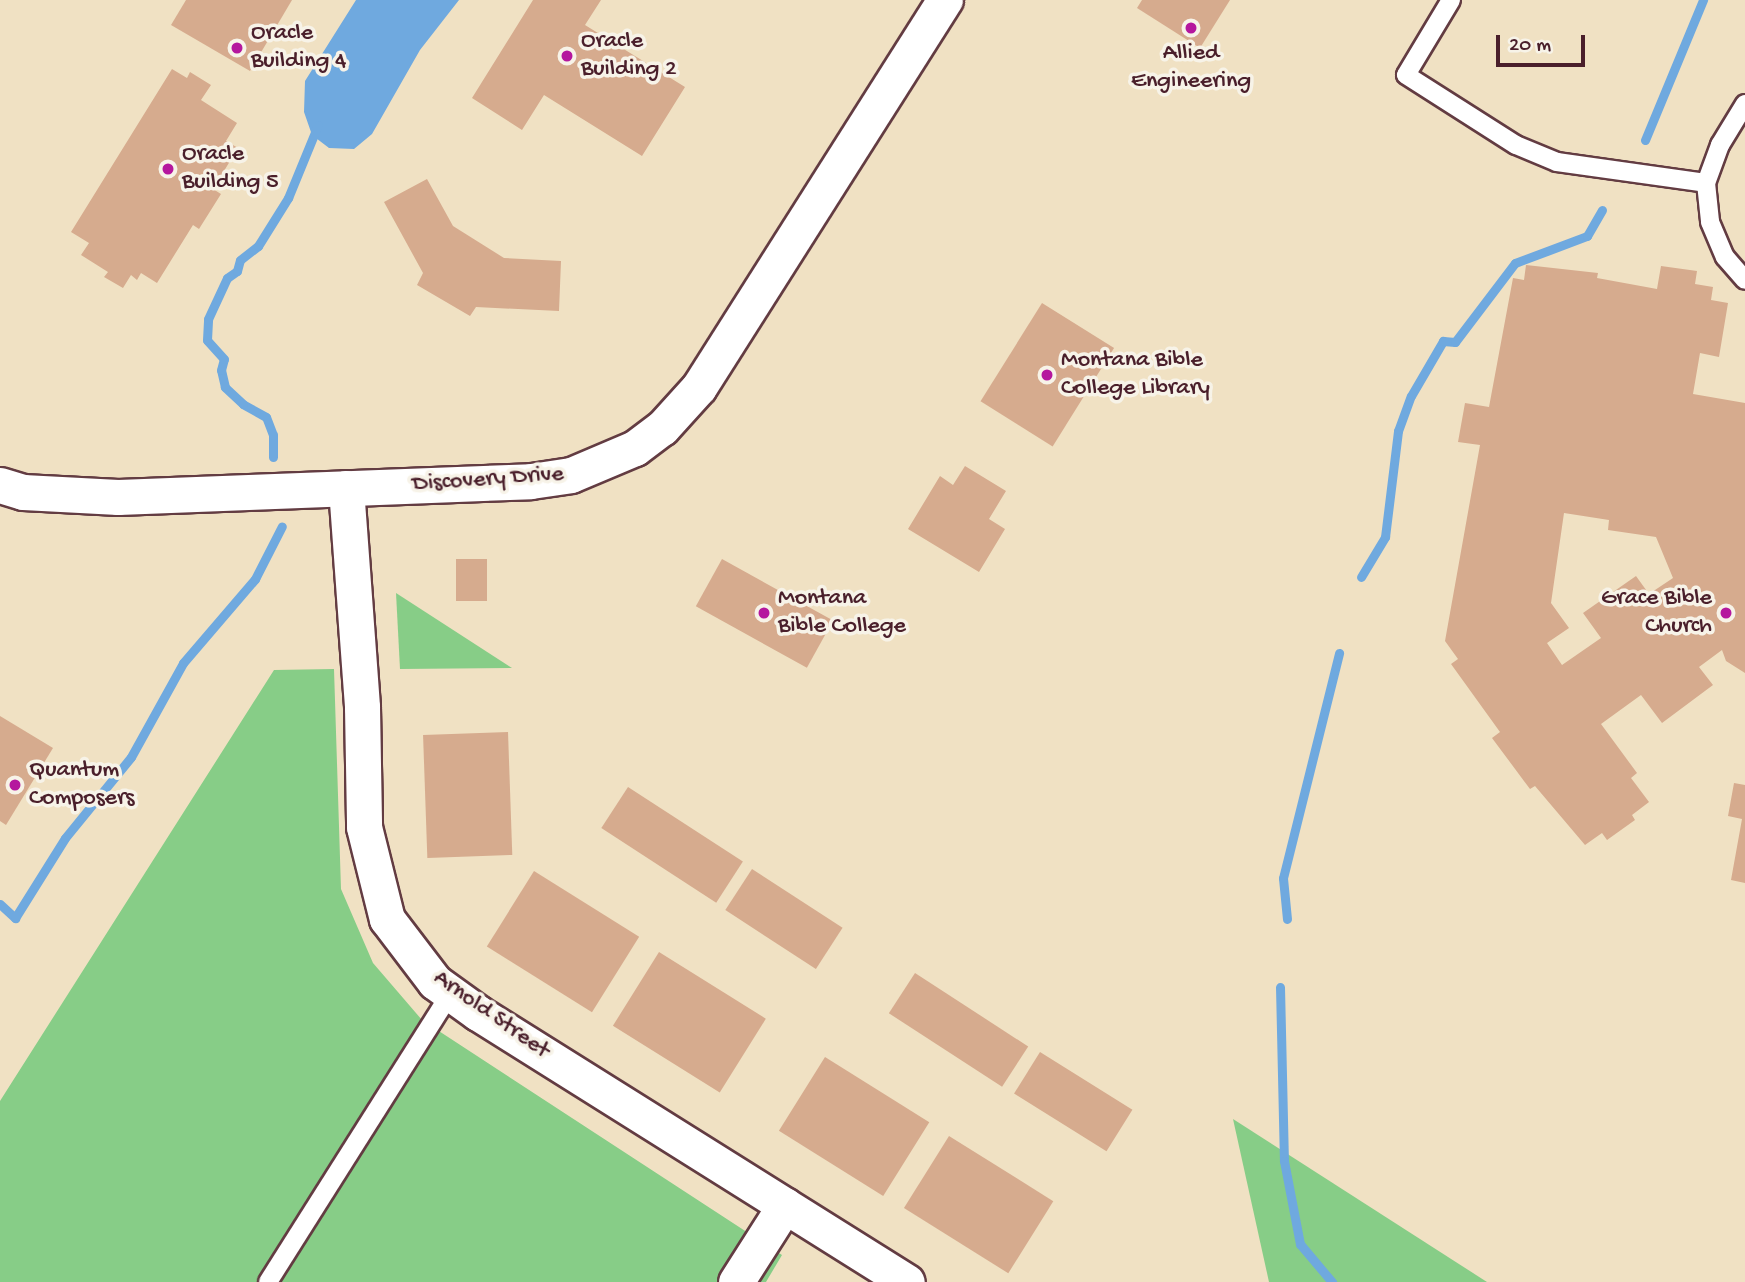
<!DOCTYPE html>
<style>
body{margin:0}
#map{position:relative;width:1745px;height:1282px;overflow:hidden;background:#f0e1c3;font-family:"Gochi Hand",sans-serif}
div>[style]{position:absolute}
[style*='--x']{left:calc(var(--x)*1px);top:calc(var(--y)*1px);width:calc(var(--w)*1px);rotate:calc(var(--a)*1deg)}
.green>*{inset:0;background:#87cd87}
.water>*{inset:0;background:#6fa9df}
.stream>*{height:9px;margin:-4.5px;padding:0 4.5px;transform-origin:4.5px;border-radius:4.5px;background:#6fa9df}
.building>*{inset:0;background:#d6ab8e;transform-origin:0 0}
.roads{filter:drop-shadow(2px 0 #633c42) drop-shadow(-2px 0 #633c42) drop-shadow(0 2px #633c42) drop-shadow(0 -2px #633c42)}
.lane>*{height:18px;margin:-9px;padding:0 9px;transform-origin:9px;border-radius:9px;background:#fff}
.street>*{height:35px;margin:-17.5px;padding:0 17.5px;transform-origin:17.5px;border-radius:17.5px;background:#fff}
.dots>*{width:19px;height:19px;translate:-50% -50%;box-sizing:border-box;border:4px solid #f7f3e8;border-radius:50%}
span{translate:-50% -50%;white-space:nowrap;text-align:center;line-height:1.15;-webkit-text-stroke:7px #f7f3e8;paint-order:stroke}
.poi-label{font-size:24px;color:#4a1f2b}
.left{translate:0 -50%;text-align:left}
.right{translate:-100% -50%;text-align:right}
.street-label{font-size:24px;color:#4a1f2b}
.scale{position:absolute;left:1496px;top:35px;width:89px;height:32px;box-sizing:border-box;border:4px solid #4a1f2b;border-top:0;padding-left:9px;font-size:21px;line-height:24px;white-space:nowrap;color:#4a1f2b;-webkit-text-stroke:5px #f7f3e8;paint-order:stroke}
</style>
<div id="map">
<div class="green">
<i style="clip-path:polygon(396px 593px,512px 668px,400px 669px)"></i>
<i style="clip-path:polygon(334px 669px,341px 889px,373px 963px,422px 1020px,782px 1255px,766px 1282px,0 1282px,0 1101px,274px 670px)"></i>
<i style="clip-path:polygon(1233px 1119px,1487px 1282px,1269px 1282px)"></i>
</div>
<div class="water">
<i style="clip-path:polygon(356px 0,459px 0,420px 50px,372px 134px,354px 149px,329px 148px,312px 135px,304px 112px,305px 81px)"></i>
</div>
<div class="stream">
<i style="--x:1645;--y:140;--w:152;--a:-67.5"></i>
<i style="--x:273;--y:457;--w:22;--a:-90"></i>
<i style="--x:273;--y:435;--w:19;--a:-111"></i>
<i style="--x:266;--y:417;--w:26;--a:-151"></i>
<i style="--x:243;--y:404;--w:25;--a:-137"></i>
<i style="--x:225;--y:387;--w:17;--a:-103"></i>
<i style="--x:221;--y:370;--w:11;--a:-75"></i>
<i style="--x:224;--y:359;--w:25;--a:-132"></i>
<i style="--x:207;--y:340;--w:21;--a:-87"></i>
<i style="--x:208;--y:319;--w:45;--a:-65.1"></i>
<i style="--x:227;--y:278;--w:12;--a:-35"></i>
<i style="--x:237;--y:271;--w:11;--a:-75"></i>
<i style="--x:240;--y:260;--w:23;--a:-38"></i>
<i style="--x:258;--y:246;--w:57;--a:-58"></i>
<i style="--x:288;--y:198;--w:79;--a:-67.7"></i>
<i style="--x:1361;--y:577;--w:47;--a:-59"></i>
<i style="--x:1385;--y:537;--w:107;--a:-83"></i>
<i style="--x:1398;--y:431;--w:37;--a:-70"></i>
<i style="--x:1411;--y:396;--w:64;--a:-59.8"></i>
<i style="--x:1443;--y:341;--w:12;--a:5"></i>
<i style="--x:1455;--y:342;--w:99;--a:-52.8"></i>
<i style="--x:1515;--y:263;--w:77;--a:-20.6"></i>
<i style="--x:1587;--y:236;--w:30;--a:-60"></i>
<i style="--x:0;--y:904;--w:21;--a:43"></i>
<i style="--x:15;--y:918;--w:94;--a:-58"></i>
<i style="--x:65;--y:838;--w:104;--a:-50.8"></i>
<i style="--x:131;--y:757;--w:107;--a:-61"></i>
<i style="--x:183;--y:663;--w:111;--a:-49.4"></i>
<i style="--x:255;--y:579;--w:59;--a:-63"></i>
<i style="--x:1287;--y:919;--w:41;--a:-95.6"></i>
<i style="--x:1283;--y:878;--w:232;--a:-76"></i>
<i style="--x:1280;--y:987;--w:174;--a:88.7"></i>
<i style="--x:1284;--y:1161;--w:85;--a:79.1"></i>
<i style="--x:1300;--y:1244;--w:50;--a:49.9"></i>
</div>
<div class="building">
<i style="clip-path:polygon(186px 0,292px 0,250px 71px,171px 25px)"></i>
<i style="clip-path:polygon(533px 0,601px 0,585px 25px,685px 87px,642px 156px,544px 95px,522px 130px,472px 98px)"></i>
<i style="clip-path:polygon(1142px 0,1230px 0,1200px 48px,1137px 8px)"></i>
<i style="clip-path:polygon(172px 69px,187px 78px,190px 72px,211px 85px,201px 100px,237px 123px,226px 141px,238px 148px,213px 189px,221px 194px,199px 229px,193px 225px,157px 283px,141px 273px,137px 280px,131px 275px,123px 288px,104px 277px,108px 272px,81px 255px,89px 243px,71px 232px)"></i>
<i style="clip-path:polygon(427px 179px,453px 226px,504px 258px,561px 261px,559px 311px,476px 307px,470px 316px,417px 285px,423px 273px,384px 202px)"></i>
<i style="clip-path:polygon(evenodd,1526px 265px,1598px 273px,1597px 278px,1657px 289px,1661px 266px,1697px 271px,1695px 284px,1713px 287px,1711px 300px,1728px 303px,1719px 357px,1700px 353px,1693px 394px,1745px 403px,1745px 673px,1726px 661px,1722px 650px,1699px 667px,1713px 685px,1662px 723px,1641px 695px,1601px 724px,1637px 773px,1631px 778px,1649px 802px,1632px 815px,1635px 820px,1607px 840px,1602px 833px,1585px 845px,1535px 786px,1530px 789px,1492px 738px,1500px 732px,1451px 664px,1458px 659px,1445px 641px,1480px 445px,1458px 442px,1465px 403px,1489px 407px,1513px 278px,1524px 280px,1526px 265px,1564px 513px,1609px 520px,1608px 530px,1656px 537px,1673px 578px,1649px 594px,1636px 576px,1583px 613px,1601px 638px,1562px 665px,1547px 643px,1569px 628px,1551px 603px,1564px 513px)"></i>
<i style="left:1042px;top:303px;width:85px;height:116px;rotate:32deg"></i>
<i style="clip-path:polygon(965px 466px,1006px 491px,989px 519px,1005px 529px,979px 572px,908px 529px,940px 476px,953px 485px)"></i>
<i style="left:487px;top:559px;width:42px;height:31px;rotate:90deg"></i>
<i style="left:722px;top:559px;width:127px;height:54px;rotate:29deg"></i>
<i style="clip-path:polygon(0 716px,53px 748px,6px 825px,0 821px)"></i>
<i style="left:508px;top:732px;width:123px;height:85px;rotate:88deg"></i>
<i style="clip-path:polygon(1734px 783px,1745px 785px,1745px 883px,1731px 880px,1742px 819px,1728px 816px)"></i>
<i style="left:628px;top:787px;width:137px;height:49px;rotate:33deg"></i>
<i style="left:752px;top:869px;width:108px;height:49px;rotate:33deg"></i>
<i style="left:534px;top:871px;width:124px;height:89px;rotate:32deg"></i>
<i style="left:659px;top:952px;width:126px;height:87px;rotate:32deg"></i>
<i style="left:915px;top:973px;width:135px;height:48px;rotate:33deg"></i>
<i style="left:1040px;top:1052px;width:109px;height:49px;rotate:32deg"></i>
<i style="left:825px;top:1057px;width:123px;height:87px;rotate:32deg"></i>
<i style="left:949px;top:1136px;width:123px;height:85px;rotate:32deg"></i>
</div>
<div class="roads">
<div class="lane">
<i style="--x:1451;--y:0;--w:87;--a:121"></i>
<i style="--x:1406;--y:75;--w:130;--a:32.5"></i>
<i style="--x:1516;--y:145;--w:44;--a:22.5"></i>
<i style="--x:1557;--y:162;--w:150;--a:8"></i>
<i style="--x:1745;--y:104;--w:48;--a:121.4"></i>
<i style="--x:1720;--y:145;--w:40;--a:110.2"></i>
<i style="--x:1706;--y:183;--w:39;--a:84"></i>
<i style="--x:1710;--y:222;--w:38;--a:67"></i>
<i style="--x:1725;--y:257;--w:30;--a:49"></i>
<i style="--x:268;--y:1282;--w:343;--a:-57.7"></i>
</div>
<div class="street">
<i style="--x:0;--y:485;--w:24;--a:17"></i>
<i style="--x:23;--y:492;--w:95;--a:3"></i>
<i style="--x:118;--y:497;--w:413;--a:-2.2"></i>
<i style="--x:531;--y:481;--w:40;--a:-8.5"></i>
<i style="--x:571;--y:475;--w:69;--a:-22.9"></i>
<i style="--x:635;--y:448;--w:34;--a:-37"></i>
<i style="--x:662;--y:428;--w:55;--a:-47.9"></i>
<i style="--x:699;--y:387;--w:459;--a:-57.6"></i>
<i style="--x:346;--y:488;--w:220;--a:85.8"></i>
<i style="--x:362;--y:707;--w:120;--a:89"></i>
<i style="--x:364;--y:827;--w:95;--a:76"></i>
<i style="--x:387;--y:919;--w:79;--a:52.7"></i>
<i style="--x:435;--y:982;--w:53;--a:35.8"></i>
<i style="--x:478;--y:1013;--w:506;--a:32.09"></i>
<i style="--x:736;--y:1282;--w:91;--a:-57.5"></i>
</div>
</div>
<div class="dots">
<i style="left:1191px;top:28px;background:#b5179e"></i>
<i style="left:237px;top:48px;background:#b5179e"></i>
<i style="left:567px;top:56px;background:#b5179e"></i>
<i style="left:168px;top:169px;background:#b5179e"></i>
<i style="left:1047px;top:375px;background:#b5179e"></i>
<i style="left:764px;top:613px;background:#b5179e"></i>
<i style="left:1726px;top:613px;background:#b5179e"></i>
<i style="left:15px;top:785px;background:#b5179e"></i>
</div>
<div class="poi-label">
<span class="left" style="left:251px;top:48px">Oracle<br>Building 4</span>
<span class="left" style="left:581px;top:56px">Oracle<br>Building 2</span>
<span style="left:1191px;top:68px">Allied<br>Engineering</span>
<span class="left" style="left:182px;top:169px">Oracle<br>Building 5</span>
<span class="left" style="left:1061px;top:375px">Montana Bible<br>College Library</span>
<span class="left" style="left:778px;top:613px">Montana<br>Bible College</span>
<span class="right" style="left:1712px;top:613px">Grace Bible<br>Church</span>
<span class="left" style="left:29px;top:785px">Quantum<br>Composers</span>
</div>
<div class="street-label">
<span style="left:488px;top:480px;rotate:-4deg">Discovery Drive</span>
<span style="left:491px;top:1015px;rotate:35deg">Arnold Street</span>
</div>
<div class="scale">20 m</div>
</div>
